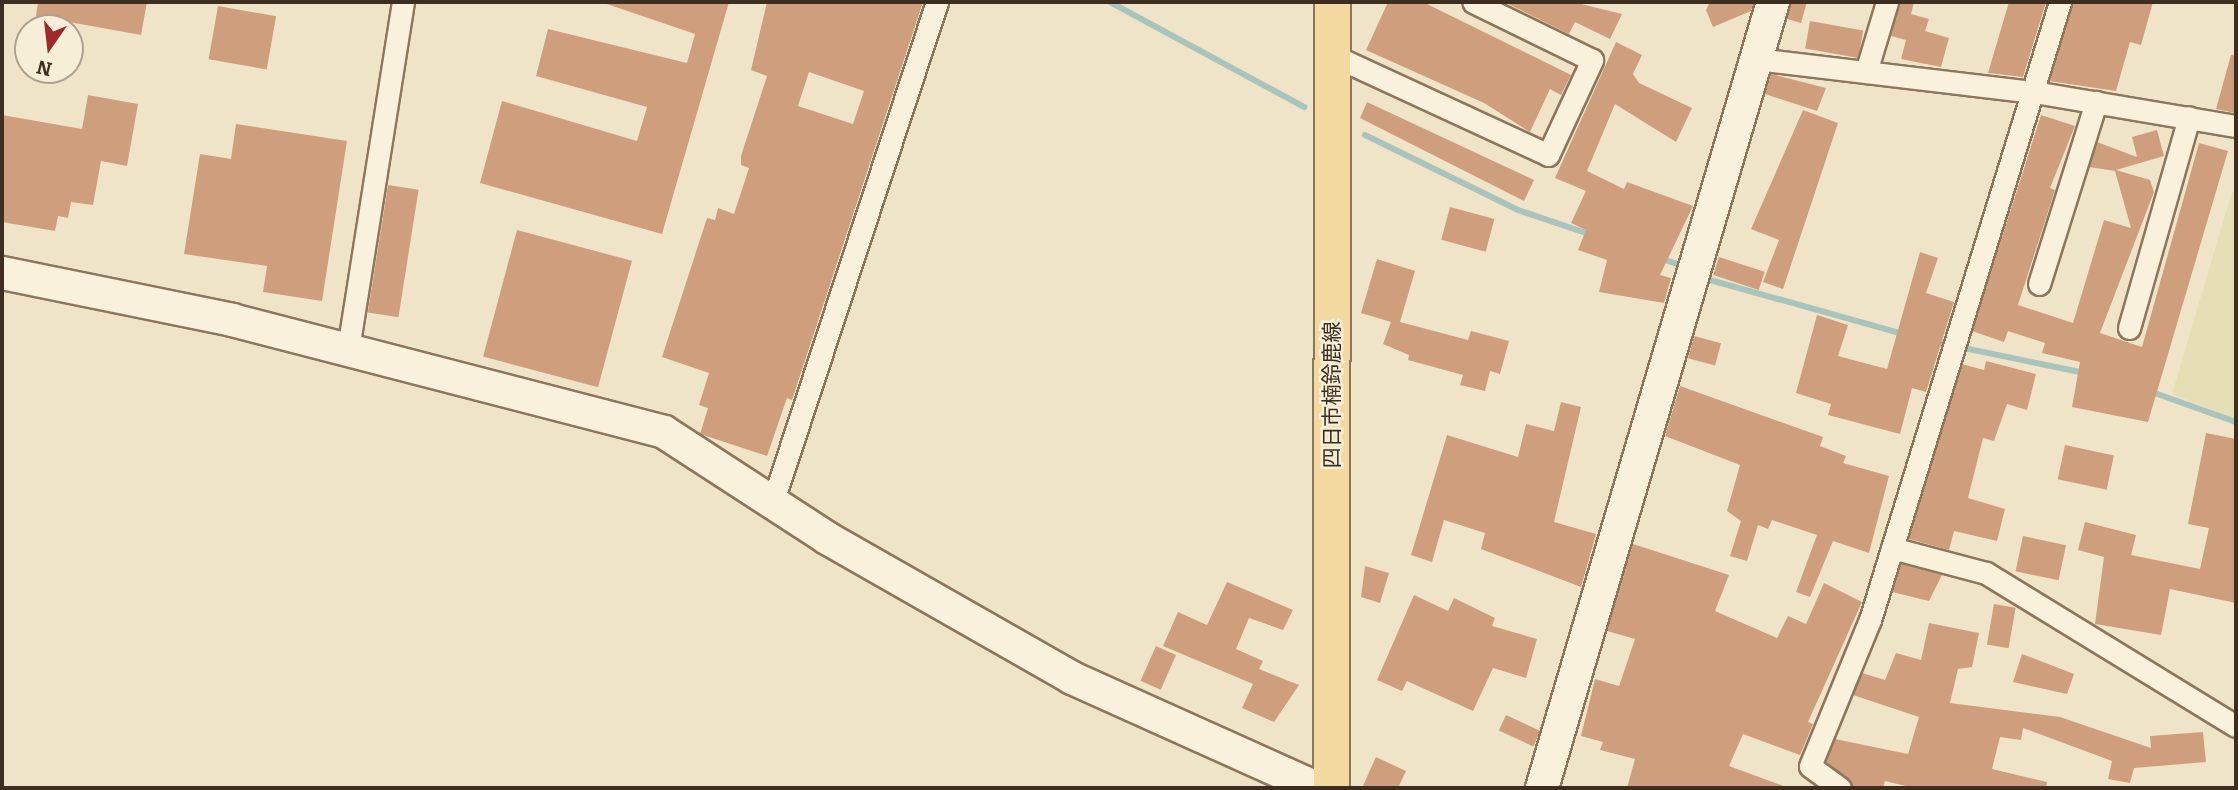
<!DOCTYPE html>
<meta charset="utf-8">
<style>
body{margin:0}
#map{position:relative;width:2238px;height:790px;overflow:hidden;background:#f0e4c8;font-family:Bitter,"Noto Sans JP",serif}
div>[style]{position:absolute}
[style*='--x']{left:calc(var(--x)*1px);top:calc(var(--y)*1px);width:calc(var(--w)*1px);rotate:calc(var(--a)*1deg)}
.farmland>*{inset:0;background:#e6deb5}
.stream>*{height:6px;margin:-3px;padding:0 3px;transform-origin:3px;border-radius:3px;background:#a9c4bc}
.building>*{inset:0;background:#cf9f7d;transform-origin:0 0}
.roads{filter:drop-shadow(2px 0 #8d765c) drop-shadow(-2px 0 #8d765c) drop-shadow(0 2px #8d765c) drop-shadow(0 -2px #8d765c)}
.street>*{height:21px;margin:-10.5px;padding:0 10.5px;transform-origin:10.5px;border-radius:10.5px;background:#faf1dc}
.secondary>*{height:32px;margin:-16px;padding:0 16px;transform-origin:16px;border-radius:16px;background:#faf1dc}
.primary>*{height:35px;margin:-17.5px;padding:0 17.5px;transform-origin:17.5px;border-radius:17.5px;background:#f3d9a0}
span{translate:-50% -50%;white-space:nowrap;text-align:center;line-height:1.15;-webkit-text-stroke:5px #f7eed8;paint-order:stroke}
.street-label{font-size:21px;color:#3d2e20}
.frame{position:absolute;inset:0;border:4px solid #3d2e20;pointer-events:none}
.north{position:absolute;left:14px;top:14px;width:70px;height:70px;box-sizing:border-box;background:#f7eed8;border:2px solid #ada18e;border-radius:50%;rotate:194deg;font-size:19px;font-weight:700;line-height:28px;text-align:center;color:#3d2e20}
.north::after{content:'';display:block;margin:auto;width:24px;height:32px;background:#9e2a2b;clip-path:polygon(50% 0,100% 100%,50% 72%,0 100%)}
</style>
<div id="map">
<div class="farmland">
<i style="clip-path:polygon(2232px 192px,2236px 193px,2236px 419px,2172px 394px)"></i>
</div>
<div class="stream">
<i style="--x:1110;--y:2;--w:221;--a:28.4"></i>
<i style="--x:1365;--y:135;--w:170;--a:26.1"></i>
<i style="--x:1518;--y:210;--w:78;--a:18.7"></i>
<i style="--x:1659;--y:258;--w:19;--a:18"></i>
<i style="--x:1710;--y:280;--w:201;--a:15.6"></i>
<i style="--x:1935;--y:342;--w:153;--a:11.7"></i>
<i style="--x:2149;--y:391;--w:92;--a:19.6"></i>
</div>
<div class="building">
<i style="clip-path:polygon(38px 2px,147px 2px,141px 35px,36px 16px)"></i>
<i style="clip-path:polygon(601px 2px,729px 2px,662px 234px,480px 183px,502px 101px,637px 141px,647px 107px,536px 76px,548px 29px,687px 63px,695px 34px)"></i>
<i style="clip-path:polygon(evenodd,767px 2px,923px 2px,792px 400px,787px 398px,767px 456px,700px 434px,708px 408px,699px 405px,709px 373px,662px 357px,707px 218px,715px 220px,718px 208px,734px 214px,749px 168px,741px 165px,741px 156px,767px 76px,751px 70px,767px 2px,809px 72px,864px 91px,853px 124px,798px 106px,809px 72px)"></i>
<i style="clip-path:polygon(1388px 2px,1423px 2px,1571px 75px,1561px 95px,1550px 89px,1530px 132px,1484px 103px,1366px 50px)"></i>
<i style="clip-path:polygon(1504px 2px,1573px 2px,1622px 14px,1610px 39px,1575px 22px,1569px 34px)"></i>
<i style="clip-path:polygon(1710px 2px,1754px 2px,1751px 11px,1713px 27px,1706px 10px)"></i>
<i style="clip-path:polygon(1791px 2px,1807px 2px,1801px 23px,1787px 19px)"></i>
<i style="clip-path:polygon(1900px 2px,1914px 2px,1911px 14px,1929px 19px,1925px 31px,1949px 38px,1941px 67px,1901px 59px,1906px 40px,1891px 36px)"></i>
<i style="clip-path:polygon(2009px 2px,2046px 2px,2023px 77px,1988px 73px)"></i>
<i style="clip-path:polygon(2153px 2px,2141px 45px,2130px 42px,2116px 91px,2049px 81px,2073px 3px)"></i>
<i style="left:218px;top:6px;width:59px;height:54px;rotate:10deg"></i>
<i style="left:1810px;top:21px;width:54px;height:28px;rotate:10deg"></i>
<i style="clip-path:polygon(1616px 42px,1642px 55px,1633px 74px,1639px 83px,1692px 108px,1676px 142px,1615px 104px,1587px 171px,1624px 189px,1627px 182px,1693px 206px,1660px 275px,1671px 278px,1664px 303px,1599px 292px,1607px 260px,1578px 250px,1586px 230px,1571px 223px,1586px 191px,1555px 178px)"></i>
<i style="clip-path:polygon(2231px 55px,2236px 55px,2236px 113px,2216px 109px)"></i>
<i style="clip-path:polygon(1771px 74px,1826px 88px,1817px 111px,1765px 94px)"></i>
<i style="clip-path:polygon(88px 95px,138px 104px,127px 166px,101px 161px,93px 205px,71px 202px,68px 218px,58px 216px,55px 231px,2px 222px,2px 115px,82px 129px)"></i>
<i style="clip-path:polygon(1367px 102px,1534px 180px,1524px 201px,1360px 118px)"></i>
<i style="clip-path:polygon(1803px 110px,1838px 123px,1783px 289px,1763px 282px,1779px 240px,1751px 229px)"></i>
<i style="clip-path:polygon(2041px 115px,2075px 126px,2050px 188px,2055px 190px,2018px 305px,2073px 323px,2104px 220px,2131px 228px,2115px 171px,2089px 167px,2097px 142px,2137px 157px,2132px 137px,2157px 130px,2164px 156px,2116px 170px,2150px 180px,2154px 192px,2100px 333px,2142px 347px,2199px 143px,2228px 151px,2148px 422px,2072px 407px,2080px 362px,2042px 353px,2045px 343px,2008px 331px,2004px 342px,1972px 331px)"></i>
<i style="clip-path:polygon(236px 124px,347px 141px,322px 301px,263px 292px,267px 266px,184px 254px,200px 154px,231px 159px)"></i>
<i style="left:388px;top:185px;width:31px;height:129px;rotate:9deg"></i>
<i style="left:1450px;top:207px;width:46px;height:34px;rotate:15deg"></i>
<i style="left:517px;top:230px;width:119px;height:131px;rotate:15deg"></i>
<i style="clip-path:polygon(1920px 252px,1938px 258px,1926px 293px,1954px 302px,1926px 392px,1912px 388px,1900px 434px,1828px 415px,1831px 404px,1796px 393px,1817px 315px,1848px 325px,1838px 356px,1887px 369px)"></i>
<i style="left:1719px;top:257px;width:48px;height:19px;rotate:18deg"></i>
<i style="clip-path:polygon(1377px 259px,1415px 271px,1400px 322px,1468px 340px,1471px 331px,1509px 341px,1500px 374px,1490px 371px,1485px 391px,1460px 385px,1463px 375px,1408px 360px,1409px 355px,1383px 344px,1391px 322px,1361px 313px)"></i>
<i style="left:1694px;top:336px;width:28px;height:23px;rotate:15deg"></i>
<i style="clip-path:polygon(1986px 361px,2036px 374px,2027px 410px,2007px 404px,1994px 441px,1983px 438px,1968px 498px,2005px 509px,1997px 541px,1954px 531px,1949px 550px,1909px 539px,1962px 364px,1984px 370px)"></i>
<i style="clip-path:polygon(1680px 386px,1823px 437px,1820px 446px,1846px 456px,1843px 463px,1889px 476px,1869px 553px,1833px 541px,1810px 597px,1796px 592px,1817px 535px,1772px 520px,1768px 529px,1758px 525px,1747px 561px,1730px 556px,1741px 521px,1727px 511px,1740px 465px,1665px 436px)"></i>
<i style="clip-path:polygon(1561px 402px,1581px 407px,1554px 522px,1596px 534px,1581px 587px,1481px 549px,1485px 533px,1444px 520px,1432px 562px,1411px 555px,1447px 435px,1518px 457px,1526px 424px,1554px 431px)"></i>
<i style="clip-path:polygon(2206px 433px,2236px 439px,2236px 603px,2170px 589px,2161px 635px,2095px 624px,2104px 557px,2078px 550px,2085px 522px,2136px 535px,2131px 555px,2200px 569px,2209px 528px,2188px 524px)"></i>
<i style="left:2065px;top:445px;width:50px;height:35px;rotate:12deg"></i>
<i style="left:2023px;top:536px;width:44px;height:36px;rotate:12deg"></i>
<i style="clip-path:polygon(1633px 544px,1729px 575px,1715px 611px,1777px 638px,1788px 616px,1806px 624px,1824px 583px,1862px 602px,1808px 722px,1813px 724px,1800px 755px,1743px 734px,1729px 766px,1789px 788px,1627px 788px,1635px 759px,1600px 750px,1603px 742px,1581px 736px,1595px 679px,1619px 686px,1635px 639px,1607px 631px)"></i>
<i style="clip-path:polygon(1901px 564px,1942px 575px,1929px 601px,1892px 592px)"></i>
<i style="clip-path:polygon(1365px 566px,1389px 573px,1380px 603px,1361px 597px)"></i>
<i style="clip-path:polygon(1227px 582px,1293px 610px,1283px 630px,1249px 618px,1236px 649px,1263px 661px,1259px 669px,1299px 685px,1274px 722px,1242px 708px,1253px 684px,1163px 646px,1178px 612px,1207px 625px)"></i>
<i style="clip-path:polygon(1414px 595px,1448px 611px,1454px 598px,1495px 618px,1492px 626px,1537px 639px,1526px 678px,1493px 668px,1473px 711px,1407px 681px,1402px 691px,1377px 680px)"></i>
<i style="left:1994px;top:604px;width:22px;height:41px;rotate:10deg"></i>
<i style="clip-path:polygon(1929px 623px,1979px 633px,1972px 667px,1958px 669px,1950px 703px,2060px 717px,2151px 748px,2150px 736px,2203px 732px,2206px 762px,2134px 768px,2130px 783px,2108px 779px,2112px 761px,2023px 728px,2021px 740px,2000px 737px,1992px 769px,2047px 782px,2046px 788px,1914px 788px,1885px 781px,1883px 788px,1853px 788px,1826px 761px,1835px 739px,1908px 754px,1919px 717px,1853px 695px,1862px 673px,1885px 680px,1896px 653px,1921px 660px)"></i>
<i style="left:1156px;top:646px;width:22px;height:38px;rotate:24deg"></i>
<i style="clip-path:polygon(2022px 654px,2074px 674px,2067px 694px,2013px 682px)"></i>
<i style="left:1506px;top:715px;width:38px;height:17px;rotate:25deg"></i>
<i style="clip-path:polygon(1376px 757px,1406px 771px,1398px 788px,1362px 788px)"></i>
</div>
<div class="roads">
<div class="street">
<i style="--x:1332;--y:55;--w:238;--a:24.8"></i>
<i style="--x:1548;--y:155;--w:105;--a:-65.1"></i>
<i style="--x:1592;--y:60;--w:132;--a:-154"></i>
<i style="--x:1756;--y:59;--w:280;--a:6.8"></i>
<i style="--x:2034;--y:92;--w:205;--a:9.6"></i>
<i style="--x:1866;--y:72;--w:73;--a:-73.3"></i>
<i style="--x:2039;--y:284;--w:191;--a:-72.6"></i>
<i style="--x:2129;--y:328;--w:219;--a:-74.1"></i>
<i style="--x:348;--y:349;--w:351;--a:-81"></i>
<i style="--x:773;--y:501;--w:525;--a:-71.81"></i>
<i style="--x:1892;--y:548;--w:97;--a:14.9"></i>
<i style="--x:1986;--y:573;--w:293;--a:31.5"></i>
<i style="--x:1840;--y:788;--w:37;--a:-144"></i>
<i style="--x:1810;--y:766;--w:158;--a:-67.7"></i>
<i style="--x:1870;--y:620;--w:647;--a:-72.91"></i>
</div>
<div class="secondary">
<i style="--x:2;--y:273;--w:235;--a:11.5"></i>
<i style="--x:232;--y:320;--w:446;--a:14.5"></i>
<i style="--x:664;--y:432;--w:194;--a:33"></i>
<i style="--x:827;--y:538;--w:282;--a:29.7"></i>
<i style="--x:1072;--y:678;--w:269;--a:24.2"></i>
<i style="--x:1542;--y:788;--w:819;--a:-73.62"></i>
</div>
<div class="primary">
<i style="--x:1331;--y:788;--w:786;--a:-89.93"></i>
</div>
</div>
<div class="street-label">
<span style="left:1332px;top:395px;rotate:-90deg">四日市楠鈴鹿線</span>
</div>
<div class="frame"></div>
<div class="north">N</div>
</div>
